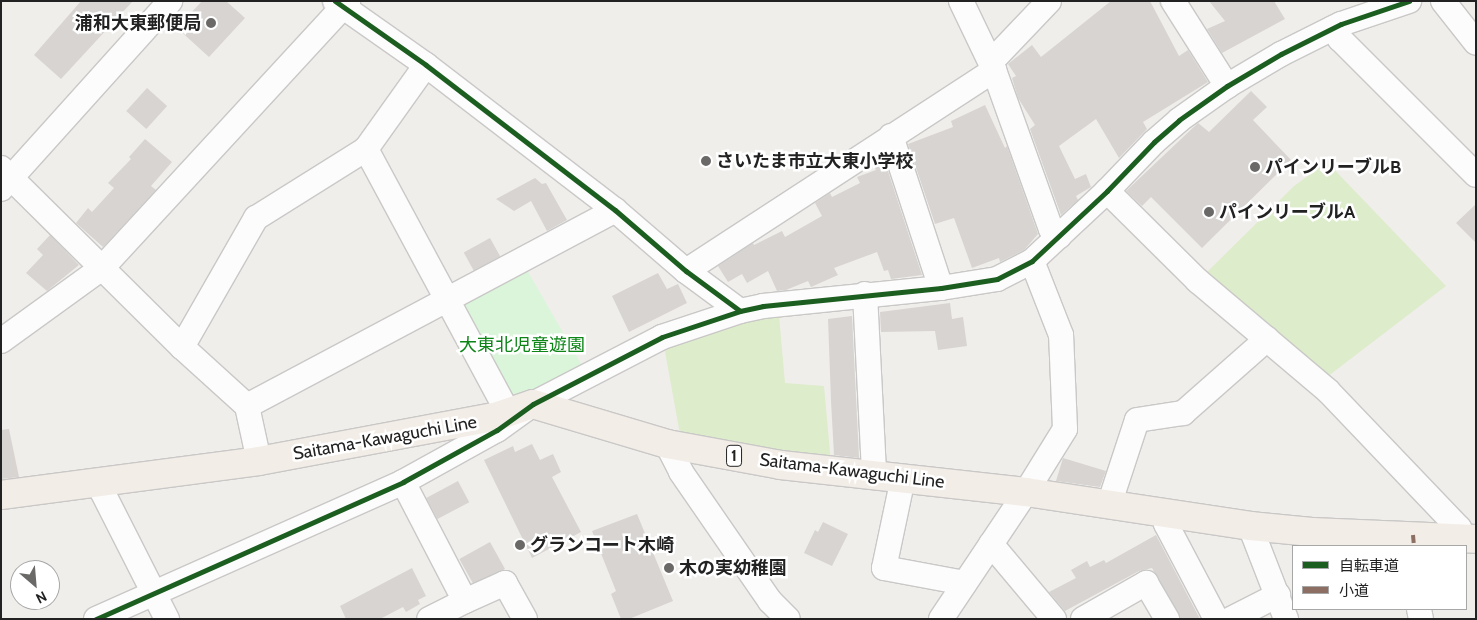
<!DOCTYPE html>
<meta charset="utf-8">
<style>
body{margin:0}
#map{position:relative;width:1477px;height:620px;overflow:hidden;background:#f0eeeb;font-family:Cabin,"Noto Sans JP",sans-serif}
div>[style]{position:absolute}
[style*='--x']{left:calc(var(--x)*1px);top:calc(var(--y)*1px);width:calc(var(--w)*1px);rotate:calc(var(--a)*1deg)}
.grass>*{inset:0;background:#ddeccb}
.park>*{inset:0;background:#daf5da;transform-origin:0 0}
.building>*{inset:0;background:#d7d4d2;transform-origin:0 0}
.roads{filter:drop-shadow(1px 0 #c9c8c7) drop-shadow(-1px 0 #c9c8c7) drop-shadow(0 1px #c9c8c7) drop-shadow(0 -1px #c9c8c7)}
.minor>*{height:24px;margin:-12px;padding:0 12px;transform-origin:12px;border-radius:12px;background:#fdfcfc}
.major>*{height:28px;margin:-14px;padding:0 14px;transform-origin:14px;border-radius:14px;background:#f3ede7}
.quiet>*{height:4px;margin-top:-2px;transform-origin:0;background:repeating-linear-gradient(90deg,#8d6e63 0 8px,transparent 0 12px)}
.cycleway>*{height:5px;margin:-2.5px;padding:0 2.5px;transform-origin:2.5px;border-radius:2.5px;background:#1b5e20}
.dots>*{width:14px;height:14px;translate:-50% -50%;box-sizing:border-box;border:2px solid #fff;border-radius:50%}
span{translate:-50% -50%;white-space:nowrap;text-align:center;line-height:1.15;-webkit-text-stroke:5px #fff;paint-order:stroke}
.shield-label span{padding:1px 4px;background:#fff;border:1px solid;border-radius:4px;-webkit-text-stroke-width:0}
.shield-label{font-size:16px;color:#222;font-weight:700}
.poi-label{font-size:18px;color:#222;font-weight:700}
.right{translate:-100% -50%;text-align:right}
.left{translate:0 -50%;text-align:left}
.park-label{font-size:18px;color:#0c8416}
.street-label{font-size:18px;color:#222}
.frame{position:absolute;inset:0;border:2px solid #222;pointer-events:none}
.legend{position:absolute;left:1292px;top:545px;width:175px;height:65px;box-sizing:border-box;background:#fff;border:1px solid #a7a7a7;margin:0;padding:6px 9px;list-style:none;font-size:15px;color:#222}
.legend li{display:flex;align-items:center;gap:10px;height:25px}
.legend b{width:25px;border:1px solid #a7a7a7}
.north{position:absolute;left:10px;top:560px;width:50px;height:50px;box-sizing:border-box;background:#fff;border:1px solid #a7a7a7;border-radius:50%;rotate:153deg;font-size:14px;font-weight:700;line-height:20px;text-align:center;color:#222}
.north::after{content:'';display:block;margin:auto;width:18px;height:22px;background:#6a6968;clip-path:polygon(50% 0,100% 100%,50% 72%,0 100%)}
</style>
<div id="map">
<div class="grass">
<i style="clip-path:polygon(1327px 162px,1446px 286px,1327px 377px,1202px 277px,1294px 186px)"></i>
<i style="clip-path:polygon(779px 315px,785px 383px,824px 386px,831px 463px,681px 440px,664px 346px,755px 319px)"></i>
</div>
<div class="park">
<i style="left:524px;top:265px;width:121px;height:81px;rotate:60deg"></i>
</div>
<div class="building">
<i style="clip-path:polygon(81px 1px,133px 1px,61px 79px,34px 55px)"></i>
<i style="clip-path:polygon(202px 1px,226px 1px,245px 18px,209px 57px,177px 28px)"></i>
<i style="clip-path:polygon(1111px 1px,1150px 1px,1179px 56px,1188px 50px,1208px 82px,1143px 122px,1147px 129px,1119px 158px,1096px 119px,1059px 146px,1075px 179px,1086px 174px,1091px 187px,1076px 196px,1078px 200px,1061px 215px,1030px 129px,1035px 125px,1018px 98px,1012px 78px,1016px 76px,1008px 64px,1032px 45px,1041px 57px)"></i>
<i style="clip-path:polygon(1209px 1px,1274px 1px,1285px 19px,1222px 53px,1207px 29px,1225px 21px)"></i>
<i style="left:147px;top:88px;width:27px;height:31px;rotate:42deg"></i>
<i style="clip-path:polygon(1251px 91px,1267px 107px,1253px 120px,1291px 160px,1202px 248px,1151px 197px,1142px 206px,1126px 191px,1198px 123px,1209px 132px)"></i>
<i style="clip-path:polygon(985px 105px,1005px 148px,1007px 146px,1038px 234px,1024px 250px,1000px 262px,999px 258px,972px 268px,954px 218px,935px 224px,908px 144px,953px 127px,951px 121px)"></i>
<i style="clip-path:polygon(145px 139px,172px 162px,151px 186px,156px 190px,103px 247px,76px 223px,88px 208px,92px 212px,114px 188px,108px 183px,131px 159px,129px 157px)"></i>
<i style="clip-path:polygon(885px 162px,922px 275px,891px 279px,888px 270px,884px 271px,877px 252px,834px 268px,838px 275px,811px 287px,808px 281px,786px 290px,777px 291px,768px 271px,747px 283px,742px 274px,728px 282px,718px 266px,753px 243px,754px 245px,782px 231px,785px 237px,822px 216px,815px 203px,830px 193px,832px 197px,860px 183px,857px 177px,876px 170px,874px 166px)"></i>
<i style="clip-path:polygon(535px 178px,542px 184px,546px 183px,567px 220px,547px 231px,531px 201px,514px 211px,496px 199px)"></i>
<i style="clip-path:polygon(1476px 204px,1476px 243px,1456px 223px)"></i>
<i style="clip-path:polygon(50px 235px,79px 265px,47px 291px,26px 273px,43px 255px,37px 249px)"></i>
<i style="left:490px;top:238px;width:21px;height:30px;rotate:61deg"></i>
<i style="clip-path:polygon(658px 273px,667px 289px,678px 284px,687px 303px,629px 332px,612px 296px)"></i>
<i style="clip-path:polygon(950px 303px,952px 319px,963px 317px,967px 346px,938px 350px,935px 331px,881px 332px,880px 312px)"></i>
<i style="clip-path:polygon(852px 316px,859px 458px,834px 455px,831px 401px,828px 319px)"></i>
<i style="clip-path:polygon(9px 429px,19px 477px,1px 479px,1px 430px)"></i>
<i style="clip-path:polygon(532px 444px,540px 460px,553px 454px,561px 472px,552px 477px,581px 532px,532px 558px,484px 460px,513px 446px,515px 452px)"></i>
<i style="clip-path:polygon(1063px 458px,1106px 471px,1100px 487px,1056px 481px)"></i>
<i style="left:458px;top:481px;width:24px;height:36px;rotate:62deg"></i>
<i style="clip-path:polygon(637px 514px,673px 601px,629px 619px,621px 619px,611px 594px,616px 591px,592px 531px)"></i>
<i style="clip-path:polygon(823px 522px,848px 534px,832px 566px,804px 553px,815px 530px,818px 532px)"></i>
<i style="clip-path:polygon(1156px 535px,1200px 619px,1181px 619px,1152px 568px,1139px 571px,1065px 611px,1049px 592px,1076px 578px,1071px 570px,1087px 561px,1090px 567px,1104px 560px,1106px 563px)"></i>
<i style="left:490px;top:542px;width:31px;height:35px;rotate:61deg"></i>
<i style="clip-path:polygon(412px 568px,426px 596px,418px 600px,420px 604px,406px 612px,403px 607px,380px 619px,346px 619px,340px 606px)"></i>
</div>
<div class="roads">
<div class="minor">
<i style="--x:335;--y:1;--w:111;--a:35.1"></i>
<i style="--x:426;--y:65;--w:238;--a:37.5"></i>
<i style="--x:615;--y:210;--w:94;--a:40.7"></i>
<i style="--x:686;--y:271;--w:67;--a:36.5"></i>
<i style="--x:961;--y:1;--w:76;--a:64.4"></i>
<i style="--x:994;--y:70;--w:169;--a:70.3"></i>
<i style="--x:1051;--y:229;--w:11;--a:41"></i>
<i style="--x:1173;--y:1;--w:101;--a:57.6"></i>
<i style="--x:1443;--y:1;--w:53;--a:51.8"></i>
<i style="--x:1333;--y:28;--w:13;--a:58"></i>
<i style="--x:1340;--y:39;--w:192;--a:45"></i>
<i style="--x:991;--y:62;--w:84;--a:-46.4"></i>
<i style="--x:891;--y:136;--w:160;--a:71.8"></i>
<i style="--x:366;--y:149;--w:300;--a:61.7"></i>
<i style="--x:1;--y:168;--w:255;--a:44.7"></i>
<i style="--x:182;--y:347;--w:88;--a:42.2"></i>
<i style="--x:247;--y:406;--w:56;--a:77.7"></i>
<i style="--x:1;--y:189;--w:253;--a:-48"></i>
<i style="--x:1107;--y:191;--w:128;--a:44.7"></i>
<i style="--x:1198;--y:281;--w:170;--a:40.2"></i>
<i style="--x:1328;--y:391;--w:190;--a:46.3"></i>
<i style="--x:1459;--y:528;--w:8;--a:97"></i>
<i style="--x:686;--y:271;--w:368;--a:-33.1"></i>
<i style="--x:865;--y:294;--w:180;--a:87.1"></i>
<i style="--x:1;--y:341;--w:125;--a:-35.9"></i>
<i style="--x:102;--y:268;--w:363;--a:-47.3"></i>
<i style="--x:182;--y:347;--w:149;--a:-60.2"></i>
<i style="--x:256;--y:218;--w:130;--a:-32.1"></i>
<i style="--x:366;--y:149;--w:103;--a:-54.5"></i>
<i style="--x:247;--y:406;--w:417;--a:-28"></i>
<i style="--x:667;--y:444;--w:31;--a:63"></i>
<i style="--x:681;--y:472;--w:157;--a:55.4"></i>
<i style="--x:770;--y:601;--w:25;--a:45"></i>
<i style="--x:903;--y:478;--w:92;--a:101.9"></i>
<i style="--x:884;--y:568;--w:82;--a:10.5"></i>
<i style="--x:403;--y:482;--w:134;--a:62.5"></i>
<i style="--x:465;--y:601;--w:40;--a:153.4"></i>
<i style="--x:100;--y:483;--w:8;--a:76"></i>
<i style="--x:102;--y:491;--w:144;--a:63.1"></i>
<i style="--x:1109;--y:505;--w:89;--a:-71.8"></i>
<i style="--x:1137;--y:420;--w:47;--a:-8.7"></i>
<i style="--x:1183;--y:413;--w:112;--a:-41.4"></i>
<i style="--x:1167;--y:515;--w:9;--a:96"></i>
<i style="--x:1166;--y:524;--w:107;--a:62.2"></i>
<i style="--x:1250;--y:526;--w:100;--a:68.8"></i>
<i style="--x:991;--y:544;--w:98;--a:50"></i>
<i style="--x:465;--y:601;--w:44;--a:-24.2"></i>
<i style="--x:505;--y:583;--w:41;--a:60.9"></i>
<i style="--x:1419;--y:609;--w:10;--a:79"></i>
<i style="--x:96;--y:619;--w:336;--a:-24"></i>
<i style="--x:403;--y:482;--w:107;--a:-29"></i>
<i style="--x:497;--y:430;--w:44;--a:-35.8"></i>
<i style="--x:533;--y:404;--w:145;--a:-27.4"></i>
<i style="--x:662;--y:337;--w:82;--a:-18.4"></i>
<i style="--x:740;--y:311;--w:24;--a:-12"></i>
<i style="--x:763;--y:306;--w:179;--a:-5.8"></i>
<i style="--x:941;--y:288;--w:57;--a:-9.1"></i>
<i style="--x:997;--y:279;--w:39;--a:-27"></i>
<i style="--x:1032;--y:261;--w:103;--a:-43"></i>
<i style="--x:1107;--y:191;--w:68;--a:-46.2"></i>
<i style="--x:1154;--y:142;--w:33;--a:-41"></i>
<i style="--x:1179;--y:120;--w:59;--a:-35.3"></i>
<i style="--x:1227;--y:86;--w:63;--a:-30.7"></i>
<i style="--x:1281;--y:54;--w:67;--a:-26.6"></i>
<i style="--x:1341;--y:24;--w:72;--a:-18.7"></i>
<i style="--x:941;--y:619;--w:153;--a:-56.2"></i>
<i style="--x:1026;--y:492;--w:74;--a:-58.2"></i>
<i style="--x:1065;--y:429;--w:94;--a:-92.4"></i>
<i style="--x:1061;--y:335;--w:79;--a:-111.4"></i>
<i style="--x:1083;--y:619;--w:73;--a:-29.7"></i>
<i style="--x:1146;--y:583;--w:42;--a:59.7"></i>
<i style="--x:1231;--y:619;--w:53;--a:-27.1"></i>
</div>
<div class="major">
<i style="--x:1;--y:495;--w:260;--a:-7.5"></i>
<i style="--x:259;--y:461;--w:240;--a:-10.6"></i>
<i style="--x:495;--y:417;--w:40;--a:-18.9"></i>
<i style="--x:533;--y:404;--w:140;--a:16.6"></i>
<i style="--x:667;--y:444;--w:116;--a:10.4"></i>
<i style="--x:781;--y:465;--w:246;--a:6.3"></i>
<i style="--x:1026;--y:492;--w:227;--a:8.6"></i>
<i style="--x:1250;--y:526;--w:62;--a:5.5"></i>
<i style="--x:1312;--y:532;--w:164;--a:2.4"></i>
</div>
</div>
<div class="quiet">
<i style="--x:1413;--y:535;--w:11;--a:85"></i>
</div>
<div class="cycleway">
<i style="--x:335;--y:1;--w:111;--a:35.1"></i>
<i style="--x:426;--y:65;--w:238;--a:37.5"></i>
<i style="--x:615;--y:210;--w:94;--a:40.7"></i>
<i style="--x:686;--y:271;--w:67;--a:36.5"></i>
<i style="--x:96;--y:619;--w:336;--a:-24"></i>
<i style="--x:403;--y:482;--w:107;--a:-29"></i>
<i style="--x:497;--y:430;--w:44;--a:-35.8"></i>
<i style="--x:533;--y:404;--w:145;--a:-27.4"></i>
<i style="--x:662;--y:337;--w:82;--a:-18.4"></i>
<i style="--x:740;--y:311;--w:24;--a:-12"></i>
<i style="--x:763;--y:306;--w:179;--a:-5.8"></i>
<i style="--x:941;--y:288;--w:57;--a:-9.1"></i>
<i style="--x:997;--y:279;--w:39;--a:-27"></i>
<i style="--x:1032;--y:261;--w:103;--a:-43"></i>
<i style="--x:1107;--y:191;--w:68;--a:-46.2"></i>
<i style="--x:1154;--y:142;--w:33;--a:-41"></i>
<i style="--x:1179;--y:120;--w:59;--a:-35.3"></i>
<i style="--x:1227;--y:86;--w:63;--a:-30.7"></i>
<i style="--x:1281;--y:54;--w:67;--a:-26.6"></i>
<i style="--x:1341;--y:24;--w:72;--a:-18.7"></i>
</div>
<div class="dots">
<i style="left:211px;top:23px;background:#6a6968"></i>
<i style="left:706px;top:161px;background:#6a6968"></i>
<i style="left:1255px;top:167px;background:#6a6968"></i>
<i style="left:1209px;top:212px;background:#6a6968"></i>
<i style="left:520px;top:545px;background:#6a6968"></i>
<i style="left:669px;top:568px;background:#6a6968"></i>
</div>
<div class="shield-label">
<span style="left:734px;top:456px">1</span>
</div>
<div class="poi-label">
<span class="right" style="left:201px;top:23px">浦和大東郵便局</span>
<span class="left" style="left:716px;top:161px">さいたま市立大東小学校</span>
<span class="left" style="left:1265px;top:167px">パインリーブルB</span>
<span class="left" style="left:1219px;top:212px">パインリーブルA</span>
<span class="left" style="left:530px;top:545px">グランコート木崎</span>
<span class="left" style="left:679px;top:568px">木の実幼稚園</span>
</div>
<div class="park-label">
<span style="left:522px;top:345px">大東北児童遊園</span>
</div>
<div class="street-label">
<span style="left:385px;top:438px;rotate:-10deg">Saitama-Kawaguchi Line</span>
<span style="left:852px;top:471px;rotate:7deg">Saitama-Kawaguchi Line</span>
</div>
<div class="frame"></div>
<ul class="legend">
<li><b style="height:6px;background:#1b5e20"></b>自転車道</li>
<li><b style="height:6px;background:#8d6e63"></b>小道</li>
</ul>
<div class="north">N</div>
</div>
